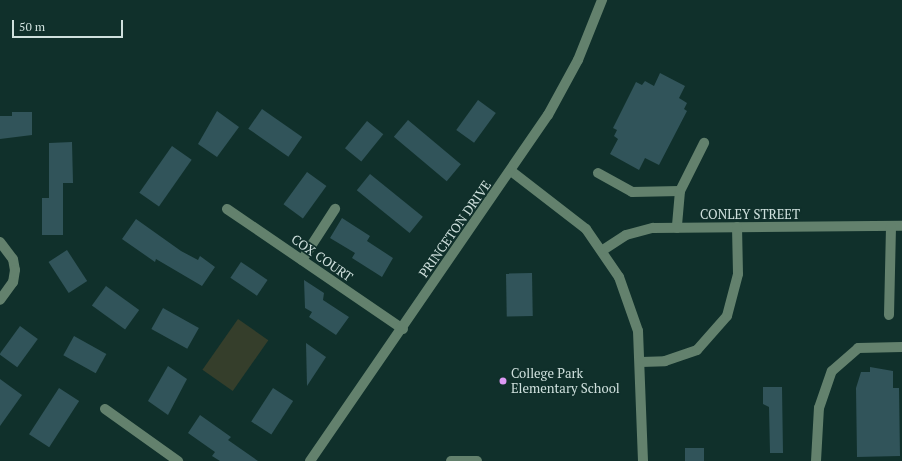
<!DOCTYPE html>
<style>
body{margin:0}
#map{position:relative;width:902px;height:461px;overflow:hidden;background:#10302b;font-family:"PT Serif",serif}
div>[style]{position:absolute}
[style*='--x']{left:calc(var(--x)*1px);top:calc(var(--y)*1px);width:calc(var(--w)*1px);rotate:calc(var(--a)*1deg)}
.green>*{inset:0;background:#353e2b;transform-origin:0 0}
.building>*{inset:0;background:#31545a;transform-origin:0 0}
.minor>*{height:10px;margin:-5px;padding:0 5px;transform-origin:5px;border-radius:5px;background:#63816d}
.dots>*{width:11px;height:11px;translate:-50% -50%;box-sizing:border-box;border:2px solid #10302b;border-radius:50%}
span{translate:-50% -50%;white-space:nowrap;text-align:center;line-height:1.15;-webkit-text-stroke:3.5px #10302b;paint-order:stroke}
.street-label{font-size:13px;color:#cfe0dd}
.poi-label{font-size:13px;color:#cfe0dd}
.left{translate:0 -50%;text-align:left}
.scale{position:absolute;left:12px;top:20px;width:111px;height:18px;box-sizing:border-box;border:2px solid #cfe0dd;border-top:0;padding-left:5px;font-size:12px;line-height:14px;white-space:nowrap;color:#cfe0dd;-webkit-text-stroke:3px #10302b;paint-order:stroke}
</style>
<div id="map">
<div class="green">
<i style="left:238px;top:319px;width:37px;height:62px;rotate:35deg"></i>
</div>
<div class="building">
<i style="clip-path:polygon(660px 73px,685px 86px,679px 98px,687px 103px,684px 109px,687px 111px,659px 165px,645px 158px,639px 170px,610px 154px,618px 139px,614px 136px,617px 130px,613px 128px,636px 82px,642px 85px,645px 81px,654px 86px)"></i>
<i style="left:478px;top:100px;width:22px;height:37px;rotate:36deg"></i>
<i style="left:262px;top:109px;width:49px;height:24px;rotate:35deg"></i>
<i style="clip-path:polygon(217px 111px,239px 127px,217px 157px,198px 144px)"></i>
<i style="clip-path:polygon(12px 112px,32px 112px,32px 135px,0 139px,0 116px,12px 116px)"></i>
<i style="left:408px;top:120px;width:69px;height:22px;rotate:40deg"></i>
<i style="left:367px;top:121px;width:21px;height:35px;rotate:39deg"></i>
<i style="clip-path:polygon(72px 142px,73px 183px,63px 183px,63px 235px,42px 235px,42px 198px,49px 198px,49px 143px)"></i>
<i style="left:172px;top:146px;width:24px;height:57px;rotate:35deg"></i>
<i style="left:307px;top:172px;width:24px;height:40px;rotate:36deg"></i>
<i style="left:370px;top:174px;width:68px;height:21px;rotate:39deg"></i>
<i style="clip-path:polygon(342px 218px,370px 236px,367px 241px,393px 258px,382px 277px,352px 258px,355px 253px,330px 238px)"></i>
<i style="clip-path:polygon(136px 219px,181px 251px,198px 260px,200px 256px,215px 267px,202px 286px,156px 259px,155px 262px,122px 239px)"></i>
<i style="left:67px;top:250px;width:37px;height:22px;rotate:57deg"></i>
<i style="left:241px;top:262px;width:32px;height:19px;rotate:34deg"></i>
<i style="left:532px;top:273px;width:43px;height:26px;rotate:89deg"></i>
<i style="clip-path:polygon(304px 280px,324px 293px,323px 300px,349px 317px,336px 335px,309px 317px,312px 312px,305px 308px)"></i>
<i style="left:106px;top:286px;width:41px;height:24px;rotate:36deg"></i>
<i style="left:163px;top:308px;width:41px;height:24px;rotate:29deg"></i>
<i style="left:20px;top:326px;width:22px;height:35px;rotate:36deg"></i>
<i style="left:74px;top:336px;width:37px;height:22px;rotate:29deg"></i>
<i style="clip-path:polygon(306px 343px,326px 357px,307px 386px)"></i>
<i style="clip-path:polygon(168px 366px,187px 379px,168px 415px,148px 401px)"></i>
<i style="clip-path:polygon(870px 367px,893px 371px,893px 388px,899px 388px,900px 456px,857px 457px,856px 388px,861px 372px,870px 372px)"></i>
<i style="clip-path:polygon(0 379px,22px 395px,0 426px)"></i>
<i style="clip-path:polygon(763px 387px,782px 387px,783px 453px,770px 453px,769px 407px,763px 404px)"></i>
<i style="left:59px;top:388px;width:24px;height:55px;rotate:33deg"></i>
<i style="left:273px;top:388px;width:24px;height:40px;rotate:33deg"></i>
<i style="clip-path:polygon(200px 415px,231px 437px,228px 440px,258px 461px,220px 461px,212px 456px,215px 452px,188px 433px)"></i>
<i style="left:685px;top:448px;width:19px;height:13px"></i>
</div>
<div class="minor">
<i style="--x:511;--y:171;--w:95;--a:37.7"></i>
<i style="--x:586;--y:229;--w:58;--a:55.5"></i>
<i style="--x:619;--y:277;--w:57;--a:70.6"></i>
<i style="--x:638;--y:331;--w:130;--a:87.8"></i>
<i style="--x:598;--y:173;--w:39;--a:29"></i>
<i style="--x:632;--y:192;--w:48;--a:-1.2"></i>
<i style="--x:680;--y:191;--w:37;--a:95"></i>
<i style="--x:680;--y:191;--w:54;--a:-63.4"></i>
<i style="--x:227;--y:209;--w:213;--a:34.3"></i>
<i style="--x:0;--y:242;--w:21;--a:53"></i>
<i style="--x:13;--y:259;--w:11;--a:80"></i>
<i style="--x:15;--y:270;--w:12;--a:99"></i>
<i style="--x:13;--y:282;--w:22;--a:126"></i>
<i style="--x:603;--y:250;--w:27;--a:-33"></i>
<i style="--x:626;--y:235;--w:28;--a:-15"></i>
<i style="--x:653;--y:228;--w:249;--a:-0.5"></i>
<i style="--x:302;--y:260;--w:61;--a:-57.1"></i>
<i style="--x:889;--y:315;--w:89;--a:-88.7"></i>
<i style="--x:641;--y:362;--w:24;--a:-2"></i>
<i style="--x:665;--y:361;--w:34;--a:-19"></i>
<i style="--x:697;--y:350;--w:45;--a:-48.6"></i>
<i style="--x:727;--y:316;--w:43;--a:-75.3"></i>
<i style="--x:738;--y:274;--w:47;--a:-91.2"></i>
<i style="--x:105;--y:409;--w:90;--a:35.5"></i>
<i style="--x:310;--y:461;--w:420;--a:-55.5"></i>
<i style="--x:548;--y:115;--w:63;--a:-61.4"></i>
<i style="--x:578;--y:60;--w:65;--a:-68.2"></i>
<i style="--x:451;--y:461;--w:26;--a:0"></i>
<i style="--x:816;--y:461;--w:53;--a:-86.8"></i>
<i style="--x:819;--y:408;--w:39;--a:-71"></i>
<i style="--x:832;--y:371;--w:35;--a:-41"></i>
<i style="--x:858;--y:348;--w:44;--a:-1.3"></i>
</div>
<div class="dots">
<i style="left:503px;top:381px;background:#dc99f4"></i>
</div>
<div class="street-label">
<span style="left:750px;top:214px">CONLEY STREET</span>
<span style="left:455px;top:229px;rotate:-55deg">PRINCETON DRIVE</span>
<span style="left:322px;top:258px;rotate:35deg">COX COURT</span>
</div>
<div class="poi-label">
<span class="left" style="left:511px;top:381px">College Park<br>Elementary School</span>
</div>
<div class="scale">50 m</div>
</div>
